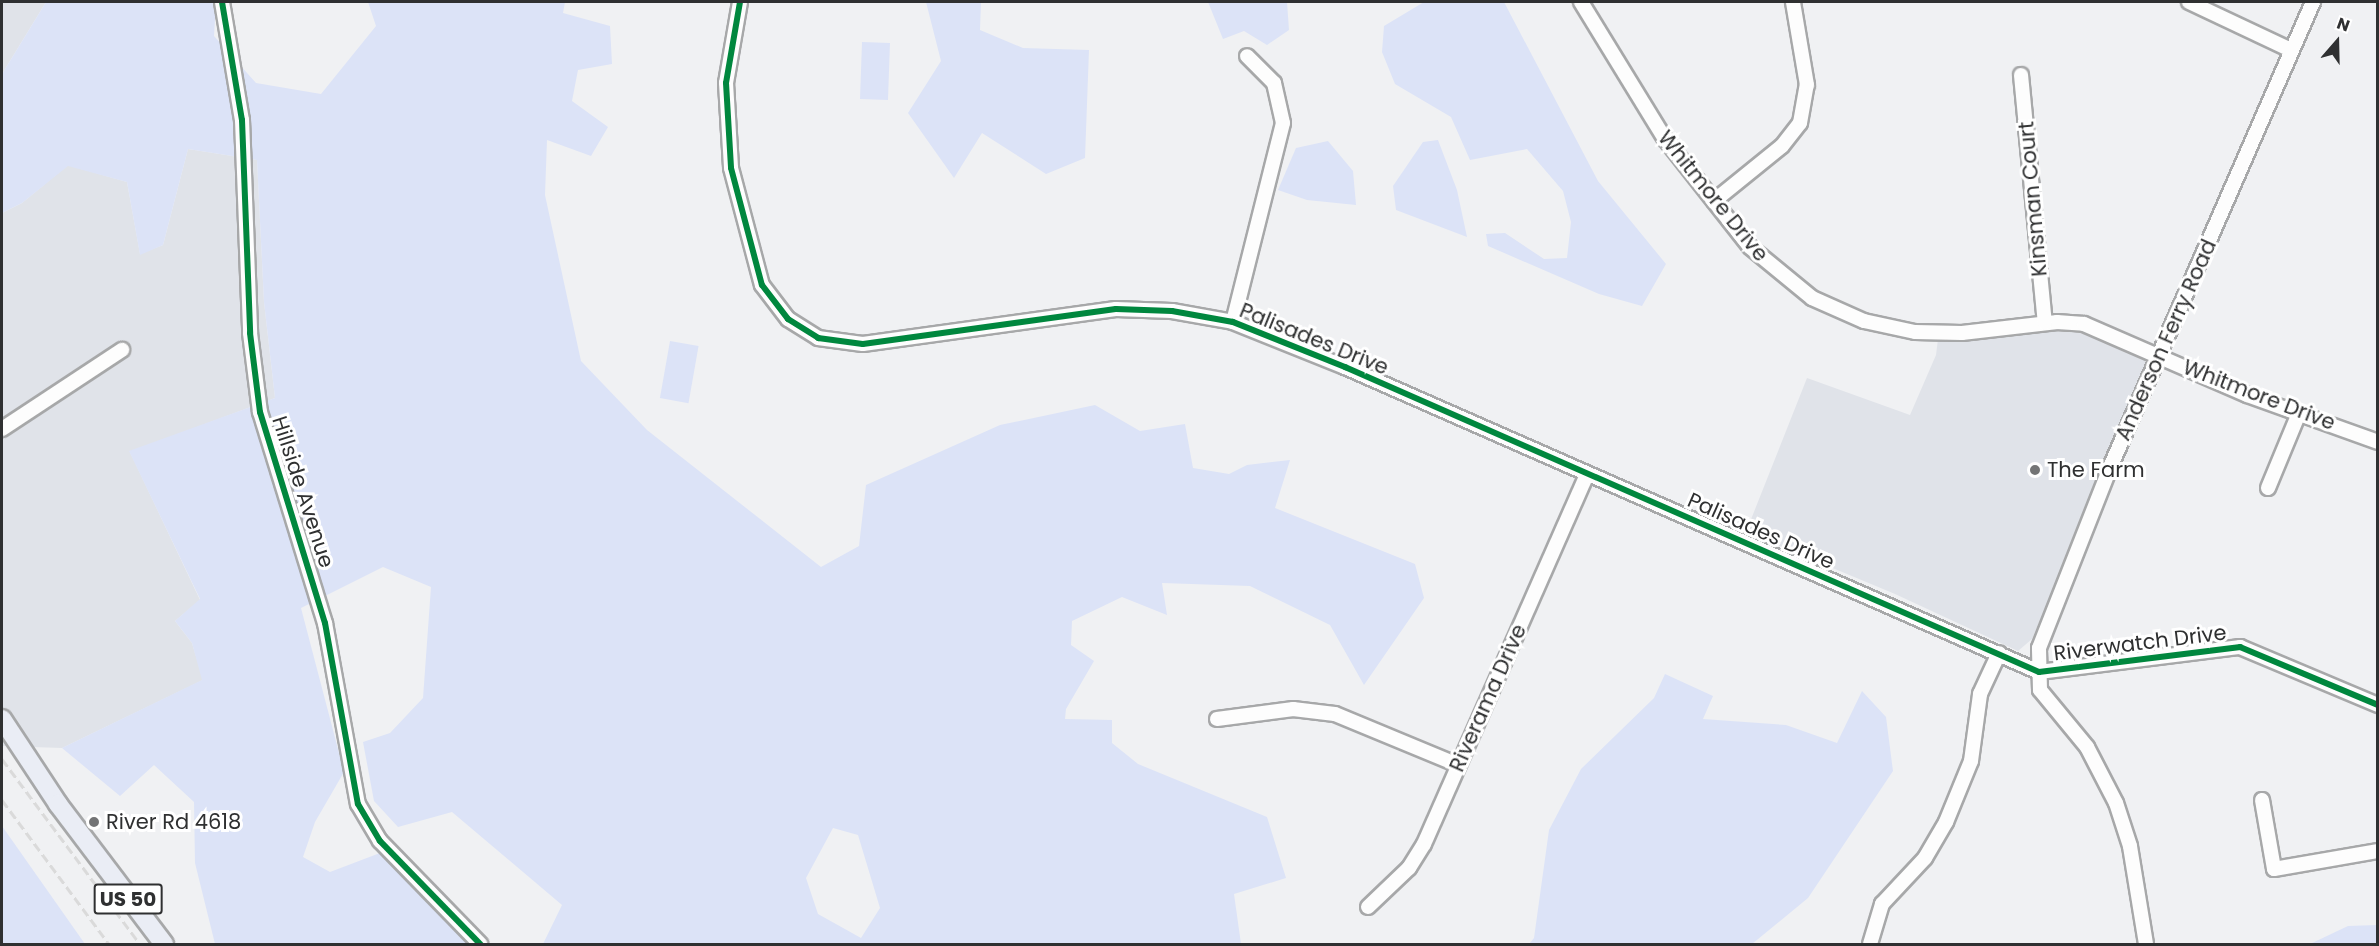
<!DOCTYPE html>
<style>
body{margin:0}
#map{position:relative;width:2379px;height:946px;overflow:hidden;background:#f0f1f3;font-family:Poppins,sans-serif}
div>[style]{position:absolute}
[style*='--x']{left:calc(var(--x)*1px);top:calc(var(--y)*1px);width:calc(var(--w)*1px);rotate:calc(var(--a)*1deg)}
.built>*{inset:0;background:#e0e3e9}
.green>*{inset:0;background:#dce3f7;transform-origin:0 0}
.roads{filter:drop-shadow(2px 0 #a7a8a9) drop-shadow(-2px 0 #a7a8a9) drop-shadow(0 2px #a7a8a9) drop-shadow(0 -2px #a7a8a9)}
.minor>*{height:14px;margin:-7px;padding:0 7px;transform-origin:7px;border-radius:7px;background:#fdfdfd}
.major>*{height:18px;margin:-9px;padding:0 9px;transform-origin:9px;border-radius:9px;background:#eaedf5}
.rail>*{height:3px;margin-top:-1.5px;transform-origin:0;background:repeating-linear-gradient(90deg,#dadada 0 9px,transparent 0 13.5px)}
.cycleway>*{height:6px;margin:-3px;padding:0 3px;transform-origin:3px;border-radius:3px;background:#00873e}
.dots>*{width:16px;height:16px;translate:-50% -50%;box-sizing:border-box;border:3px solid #fff;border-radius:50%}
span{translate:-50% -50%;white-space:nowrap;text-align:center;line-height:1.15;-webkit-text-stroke:6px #fff;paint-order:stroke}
.shield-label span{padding:2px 4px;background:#fff;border:2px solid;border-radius:4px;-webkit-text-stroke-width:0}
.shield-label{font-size:20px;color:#2f3031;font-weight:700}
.street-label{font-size:21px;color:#2f3031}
.poi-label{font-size:21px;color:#2f3031}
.left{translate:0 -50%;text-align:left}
.frame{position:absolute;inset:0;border:3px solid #2f3031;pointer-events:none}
.north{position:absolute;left:2307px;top:12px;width:60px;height:60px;-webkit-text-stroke:4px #fff;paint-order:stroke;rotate:20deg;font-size:16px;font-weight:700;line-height:24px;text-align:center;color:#2f3031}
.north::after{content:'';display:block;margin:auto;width:21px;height:27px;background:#2f3031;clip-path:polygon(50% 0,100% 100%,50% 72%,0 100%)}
</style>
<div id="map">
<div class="built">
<i style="clip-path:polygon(2px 2px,46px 2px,2px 74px)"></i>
<i style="clip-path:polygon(188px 149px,257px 160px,264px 302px,275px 398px,130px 452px,200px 600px,175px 621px,192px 643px,203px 680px,62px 748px,2px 746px,2px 213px,22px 203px,68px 165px,127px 182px,140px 254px,163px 245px)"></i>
<i style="clip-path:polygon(2064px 329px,2092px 336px,2138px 356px,2145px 361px,2147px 371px,2032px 639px,2018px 651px,1895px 594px,1746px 532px,1807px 378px,1910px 415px,1936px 355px,1938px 339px)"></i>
</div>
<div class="green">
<i style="clip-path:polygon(evenodd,46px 2px,216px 2px,214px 36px,256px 83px,321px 94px,376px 26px,368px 2px,565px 2px,563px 13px,610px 26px,612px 64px,578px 70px,572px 101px,608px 127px,591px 156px,547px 140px,545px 195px,581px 361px,647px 430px,821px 567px,859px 546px,866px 485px,1000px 425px,1095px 405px,1140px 431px,1185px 424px,1193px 468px,1229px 474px,1247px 465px,1290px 460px,1275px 508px,1415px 564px,1424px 598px,1364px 685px,1330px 625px,1250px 586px,1162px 583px,1167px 615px,1122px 597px,1072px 621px,1071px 645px,1094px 661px,1066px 709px,1065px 719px,1112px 720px,1112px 743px,1138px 764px,1267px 817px,1286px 878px,1234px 894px,1241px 944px,543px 944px,562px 905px,452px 812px,398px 827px,374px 801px,363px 742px,390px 733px,423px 698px,431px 587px,383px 567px,301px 608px,344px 772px,315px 822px,303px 857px,330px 872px,380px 853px,468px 944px,215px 944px,195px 863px,194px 802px,154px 765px,120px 796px,62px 748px,202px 680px,192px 643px,175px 621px,200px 599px,129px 451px,275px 398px,264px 302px,257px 160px,188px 149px,163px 245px,140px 255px,127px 182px,68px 166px,22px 203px,2px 213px,2px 74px,46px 2px,833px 828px,858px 835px,880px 908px,861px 938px,818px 914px,806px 878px,833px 828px)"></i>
<i style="clip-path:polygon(926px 2px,981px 2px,980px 30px,1023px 48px,1089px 50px,1085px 158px,1046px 174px,982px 133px,954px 178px,908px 113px,941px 61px)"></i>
<i style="clip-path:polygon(1208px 2px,1287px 2px,1289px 30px,1267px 45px,1244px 31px,1223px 39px)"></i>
<i style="clip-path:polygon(1424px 2px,1504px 2px,1598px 181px,1666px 264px,1642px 306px,1599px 294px,1488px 246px,1486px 234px,1505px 233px,1544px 259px,1567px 258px,1571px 222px,1563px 191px,1527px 149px,1470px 160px,1451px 117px,1395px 84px,1382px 52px,1384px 26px)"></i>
<i style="left:862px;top:42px;width:28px;height:57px;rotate:2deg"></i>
<i style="clip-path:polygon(1438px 140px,1457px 190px,1467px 237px,1396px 210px,1393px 186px,1423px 142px)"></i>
<i style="clip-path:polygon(1328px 141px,1353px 171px,1356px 205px,1307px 200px,1278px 190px,1296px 148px)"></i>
<i style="left:670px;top:341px;width:29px;height:58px;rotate:10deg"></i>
<i style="clip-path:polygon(1665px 674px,1713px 696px,1703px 719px,1786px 725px,1837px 743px,1862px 691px,1886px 717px,1893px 771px,1808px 898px,1752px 944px,1529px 944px,1534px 938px,1549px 830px,1581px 769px,1654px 698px)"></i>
<i style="clip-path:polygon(2px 826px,85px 944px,2px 944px)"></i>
<i style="clip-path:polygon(2377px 925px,2377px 944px,2310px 944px,2348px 926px)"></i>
</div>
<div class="roads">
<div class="minor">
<i style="--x:222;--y:2;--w:120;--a:80.4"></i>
<i style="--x:242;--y:120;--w:213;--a:87.8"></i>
<i style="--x:250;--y:333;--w:80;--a:82.8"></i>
<i style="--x:260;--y:412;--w:221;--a:72.9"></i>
<i style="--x:325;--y:623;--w:184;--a:79.7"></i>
<i style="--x:358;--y:804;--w:43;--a:59.3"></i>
<i style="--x:380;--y:841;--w:144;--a:45.8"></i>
<i style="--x:740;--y:2;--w:82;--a:99.8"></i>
<i style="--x:726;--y:83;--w:85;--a:86.6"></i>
<i style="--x:731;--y:168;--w:121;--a:75.2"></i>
<i style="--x:762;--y:285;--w:43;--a:52.6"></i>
<i style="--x:788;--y:319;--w:36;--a:32"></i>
<i style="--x:818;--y:338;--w:45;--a:7.6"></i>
<i style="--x:863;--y:344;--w:255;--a:-7.9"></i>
<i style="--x:1116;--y:309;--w:56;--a:2"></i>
<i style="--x:1172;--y:311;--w:62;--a:10.2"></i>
<i style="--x:1233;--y:322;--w:121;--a:21.9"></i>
<i style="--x:1345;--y:367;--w:758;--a:23.72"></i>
<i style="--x:2039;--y:672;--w:203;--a:-7.1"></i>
<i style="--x:2240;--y:647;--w:150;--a:22.8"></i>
<i style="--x:1581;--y:2;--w:161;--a:58.5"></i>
<i style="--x:1665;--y:139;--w:137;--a:51.8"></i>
<i style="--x:1750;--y:247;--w:80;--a:39.4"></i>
<i style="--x:1812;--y:298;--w:57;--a:23.9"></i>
<i style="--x:1864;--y:321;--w:52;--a:12.2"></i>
<i style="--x:1915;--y:332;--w:47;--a:1.2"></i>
<i style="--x:1962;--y:333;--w:96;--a:-6.6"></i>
<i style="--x:2057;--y:322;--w:27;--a:4"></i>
<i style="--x:2084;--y:324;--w:178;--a:23.5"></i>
<i style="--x:2247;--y:395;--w:139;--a:19.7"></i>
<i style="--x:2189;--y:2;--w:113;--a:25.2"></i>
<i style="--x:2021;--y:75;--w:249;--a:84.5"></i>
<i style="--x:1714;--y:201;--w:87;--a:-39"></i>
<i style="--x:1782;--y:146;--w:29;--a:-52"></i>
<i style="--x:1800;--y:123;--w:39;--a:-80"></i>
<i style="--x:1807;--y:85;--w:84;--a:-99.6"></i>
<i style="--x:1233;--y:322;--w:205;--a:-75.9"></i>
<i style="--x:1283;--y:123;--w:41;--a:-102.7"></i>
<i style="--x:1274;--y:83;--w:38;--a:-135"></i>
<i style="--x:2;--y:429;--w:144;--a:-33.4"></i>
<i style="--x:2268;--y:488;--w:81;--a:-67.5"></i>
<i style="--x:1217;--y:719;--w:77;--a:-7.5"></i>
<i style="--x:1293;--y:709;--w:42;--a:6.8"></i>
<i style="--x:1335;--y:714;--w:133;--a:22.5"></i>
<i style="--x:2262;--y:800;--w:70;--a:80.1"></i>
<i style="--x:2274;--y:869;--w:106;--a:-9.8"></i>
<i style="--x:1368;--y:907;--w:57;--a:-43.6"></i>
<i style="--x:1409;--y:868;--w:28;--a:-58"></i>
<i style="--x:1424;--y:844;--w:404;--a:-66.2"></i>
<i style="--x:1870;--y:944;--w:42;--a:-73.3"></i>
<i style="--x:1882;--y:904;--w:63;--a:-46.9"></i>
<i style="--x:1925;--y:858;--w:42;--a:-59.7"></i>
<i style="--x:1946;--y:822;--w:66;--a:-67.7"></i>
<i style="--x:1971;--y:761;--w:68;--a:-82.3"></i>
<i style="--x:1980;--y:694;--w:45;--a:-65.1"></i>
<i style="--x:2146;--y:944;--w:99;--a:-99.3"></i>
<i style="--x:2130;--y:846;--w:45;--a:-108"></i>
<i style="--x:2116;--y:803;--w:63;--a:-117.4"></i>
<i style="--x:2087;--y:747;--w:74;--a:-129.5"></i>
<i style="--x:2040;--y:690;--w:42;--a:-91.4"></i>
<i style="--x:2039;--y:648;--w:199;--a:-68.5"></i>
<i style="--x:2112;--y:463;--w:503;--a:-66.44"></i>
</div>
<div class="major">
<i style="--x:2;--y:719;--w:102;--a:56.6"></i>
<i style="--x:58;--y:804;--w:176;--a:52.9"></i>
</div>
</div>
<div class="rail">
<i style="--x:2;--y:759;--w:231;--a:53.3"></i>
<i style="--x:2;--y:800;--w:179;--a:53.4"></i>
</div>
<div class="cycleway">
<i style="--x:222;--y:2;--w:120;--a:80.4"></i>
<i style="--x:242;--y:120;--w:213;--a:87.8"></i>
<i style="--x:250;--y:333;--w:80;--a:82.8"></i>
<i style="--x:260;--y:412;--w:221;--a:72.9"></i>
<i style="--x:325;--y:623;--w:184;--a:79.7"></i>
<i style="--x:358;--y:804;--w:43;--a:59.3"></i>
<i style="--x:380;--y:841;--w:144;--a:45.8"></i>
<i style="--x:740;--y:2;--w:82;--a:99.8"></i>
<i style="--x:726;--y:83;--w:85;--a:86.6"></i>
<i style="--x:731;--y:168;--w:121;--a:75.2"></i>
<i style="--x:762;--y:285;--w:43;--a:52.6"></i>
<i style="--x:788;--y:319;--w:36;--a:32"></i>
<i style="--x:818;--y:338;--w:45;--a:7.6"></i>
<i style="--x:863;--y:344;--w:255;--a:-7.9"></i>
<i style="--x:1116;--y:309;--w:56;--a:2"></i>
<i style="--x:1172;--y:311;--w:62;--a:10.2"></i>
<i style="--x:1233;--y:322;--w:121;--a:21.9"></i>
<i style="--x:1345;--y:367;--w:758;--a:23.72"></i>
<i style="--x:2039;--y:672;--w:203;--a:-7.1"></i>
<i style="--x:2240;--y:647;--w:150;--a:22.8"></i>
</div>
<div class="dots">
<i style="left:2035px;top:470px;background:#737475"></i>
<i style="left:94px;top:822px;background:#737475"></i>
</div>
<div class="shield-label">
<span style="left:128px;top:899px">US 50</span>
</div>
<div class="street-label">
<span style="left:1713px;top:196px;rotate:51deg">Whitmore Drive</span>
<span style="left:2033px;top:199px;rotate:-95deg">Kinsman Court</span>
<span style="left:1314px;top:339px;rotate:22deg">Palisades Drive</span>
<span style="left:2166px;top:340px;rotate:-66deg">Anderson Ferry Road</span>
<span style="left:2259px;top:395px;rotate:21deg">Whitmore Drive</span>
<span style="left:303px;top:492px;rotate:72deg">Hillside Avenue</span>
<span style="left:1761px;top:531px;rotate:24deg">Palisades Drive</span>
<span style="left:2140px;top:643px;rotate:-7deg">Riverwatch Drive</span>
<span style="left:1488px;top:698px;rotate:-66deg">Riverama Drive</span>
</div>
<div class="poi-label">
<span class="left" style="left:2047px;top:470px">The Farm</span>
<span class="left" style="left:106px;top:822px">River Rd 4618</span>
</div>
<div class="frame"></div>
<div class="north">N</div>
</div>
